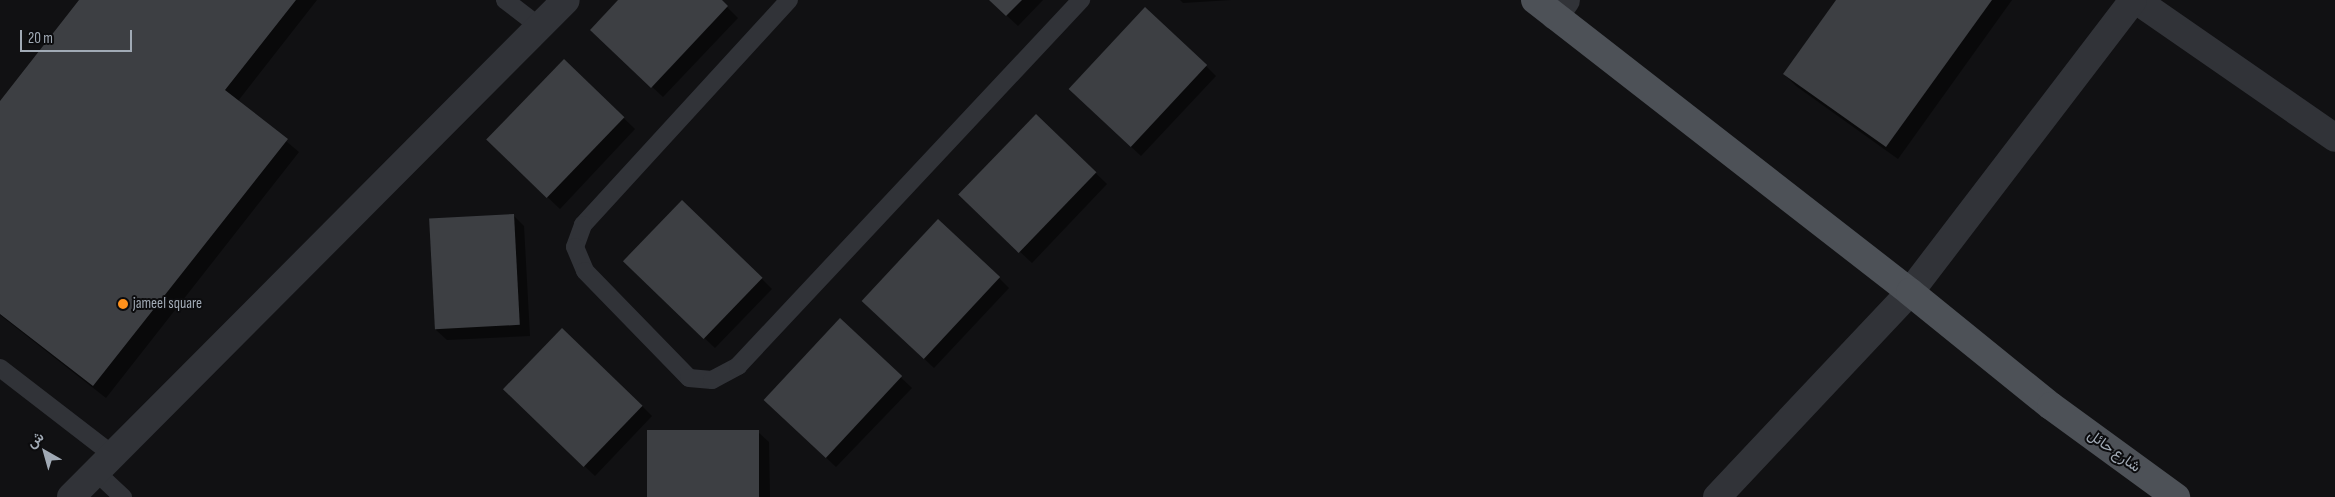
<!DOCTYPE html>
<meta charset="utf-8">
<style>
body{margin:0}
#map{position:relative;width:2335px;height:497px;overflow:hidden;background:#111113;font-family:"Sofia Sans Condensed",Vazirmatn,sans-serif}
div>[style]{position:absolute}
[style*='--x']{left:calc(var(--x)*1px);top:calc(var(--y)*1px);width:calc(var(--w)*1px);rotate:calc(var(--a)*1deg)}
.shadow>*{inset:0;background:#0007}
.building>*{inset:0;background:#3d3f43;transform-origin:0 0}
.service>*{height:18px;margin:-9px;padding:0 9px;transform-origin:9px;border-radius:9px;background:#313338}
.minor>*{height:28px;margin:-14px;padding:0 14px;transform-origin:14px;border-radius:14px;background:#313338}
.primary>*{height:28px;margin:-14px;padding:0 14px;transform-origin:14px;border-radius:14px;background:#4d5157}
.dots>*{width:14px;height:14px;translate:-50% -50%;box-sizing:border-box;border:2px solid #0c0c0e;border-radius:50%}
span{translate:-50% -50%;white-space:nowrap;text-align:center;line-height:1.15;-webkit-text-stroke:4px #0c0c0e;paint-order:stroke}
.poi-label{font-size:15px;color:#a1aab5}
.left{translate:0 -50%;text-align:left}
.street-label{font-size:15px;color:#a1aab5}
.north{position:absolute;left:20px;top:427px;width:50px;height:50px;-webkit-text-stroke:4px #0c0c0e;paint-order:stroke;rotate:322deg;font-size:14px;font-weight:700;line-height:20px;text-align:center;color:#a1aab5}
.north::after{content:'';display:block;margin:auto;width:18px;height:22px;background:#a1aab5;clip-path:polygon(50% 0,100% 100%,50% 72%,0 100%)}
.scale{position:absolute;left:20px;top:30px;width:112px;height:22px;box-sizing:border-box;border:2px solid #a1aab5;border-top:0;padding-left:6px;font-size:15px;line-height:18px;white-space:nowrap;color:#a1aab5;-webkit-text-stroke:4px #0c0c0e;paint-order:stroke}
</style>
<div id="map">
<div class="shadow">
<i style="clip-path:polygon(80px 0,317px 0,238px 101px,299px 152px,106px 398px,0 315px,0 103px)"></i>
<i style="clip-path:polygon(619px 0,720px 0,738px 18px,663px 97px,602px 40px)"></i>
<i style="clip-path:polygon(990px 0,1043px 0,1018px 26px)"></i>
<i style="clip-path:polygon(1180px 0,1231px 0,1183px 3px)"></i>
<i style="clip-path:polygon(1837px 0,2012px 0,1898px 159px,1796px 86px,1784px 74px)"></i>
<i style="clip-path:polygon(564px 61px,635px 129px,560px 209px,499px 151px)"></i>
<i style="clip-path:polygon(1206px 66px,1216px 76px,1141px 156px,1080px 99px)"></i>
<i style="clip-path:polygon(1036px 116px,1107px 184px,1032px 263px,971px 206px)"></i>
<i style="clip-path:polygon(513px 215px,524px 226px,530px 336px,447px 340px,436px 330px)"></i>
<i style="clip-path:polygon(635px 272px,761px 278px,772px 289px,715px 348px)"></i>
<i style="clip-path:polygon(999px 278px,1009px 288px,934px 368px,874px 311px)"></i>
<i style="clip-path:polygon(840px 320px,912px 388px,836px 467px,776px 410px)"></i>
<i style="clip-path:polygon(515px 400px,642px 406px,652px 416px,595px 476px)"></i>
<i style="clip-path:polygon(758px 432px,769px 442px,770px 497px,649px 497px)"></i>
</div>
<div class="building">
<i style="clip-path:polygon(79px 0,296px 0,225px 90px,288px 139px,93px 386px,0 314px,0 101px)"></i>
<i style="clip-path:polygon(618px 0,722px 0,728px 6px,651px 88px,590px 30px)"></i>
<i style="clip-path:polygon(989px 0,1022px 0,1006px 16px)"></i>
<i style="clip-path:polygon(1836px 0,1992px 0,1886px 147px,1783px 74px)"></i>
<i style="left:1145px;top:7px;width:85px;height:112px;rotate:43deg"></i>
<i style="left:564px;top:59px;width:84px;height:112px;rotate:44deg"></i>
<i style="left:1036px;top:114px;width:84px;height:112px;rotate:44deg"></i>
<i style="left:682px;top:200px;width:112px;height:85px;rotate:44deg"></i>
<i style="left:514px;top:214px;width:111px;height:85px;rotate:87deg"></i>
<i style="left:938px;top:219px;width:85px;height:112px;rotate:43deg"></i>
<i style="left:840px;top:318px;width:85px;height:112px;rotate:43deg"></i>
<i style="left:562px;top:328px;width:112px;height:85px;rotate:44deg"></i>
<i style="left:759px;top:430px;width:67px;height:112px;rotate:90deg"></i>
</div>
<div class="service">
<i style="--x:505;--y:0;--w:44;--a:37.6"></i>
<i style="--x:789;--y:0;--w:305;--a:132.5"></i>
<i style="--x:583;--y:225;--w:23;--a:110"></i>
<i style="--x:575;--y:247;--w:26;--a:67"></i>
<i style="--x:585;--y:271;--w:149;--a:45.8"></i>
<i style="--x:689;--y:378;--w:23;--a:5"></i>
<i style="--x:712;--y:380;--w:30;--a:-28"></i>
<i style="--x:738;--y:366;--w:502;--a:-46.86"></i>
<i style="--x:0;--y:368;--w:143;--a:37.6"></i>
<i style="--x:96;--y:472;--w:37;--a:43"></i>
</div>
<div class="minor">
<i style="--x:2136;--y:0;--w:242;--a:34.7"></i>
<i style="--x:1555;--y:16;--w:19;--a:-55"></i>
<i style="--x:71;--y:497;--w:701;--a:-45.12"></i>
<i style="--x:1717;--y:497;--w:282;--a:-46.7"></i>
<i style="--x:1910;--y:292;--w:367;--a:-52.6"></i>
</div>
<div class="primary">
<i style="--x:1535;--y:0;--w:475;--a:37.9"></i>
<i style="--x:1910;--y:292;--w:181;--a:39"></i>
<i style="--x:2051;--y:406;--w:155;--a:36.1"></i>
</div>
<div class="dots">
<i style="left:123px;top:304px;background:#ff911c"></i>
</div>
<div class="poi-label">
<span class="left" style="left:133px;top:304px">jameel square</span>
</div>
<div class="street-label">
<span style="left:2114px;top:451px;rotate:36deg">شارع حائل</span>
</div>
<div class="north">ش</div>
<div class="scale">20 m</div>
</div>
